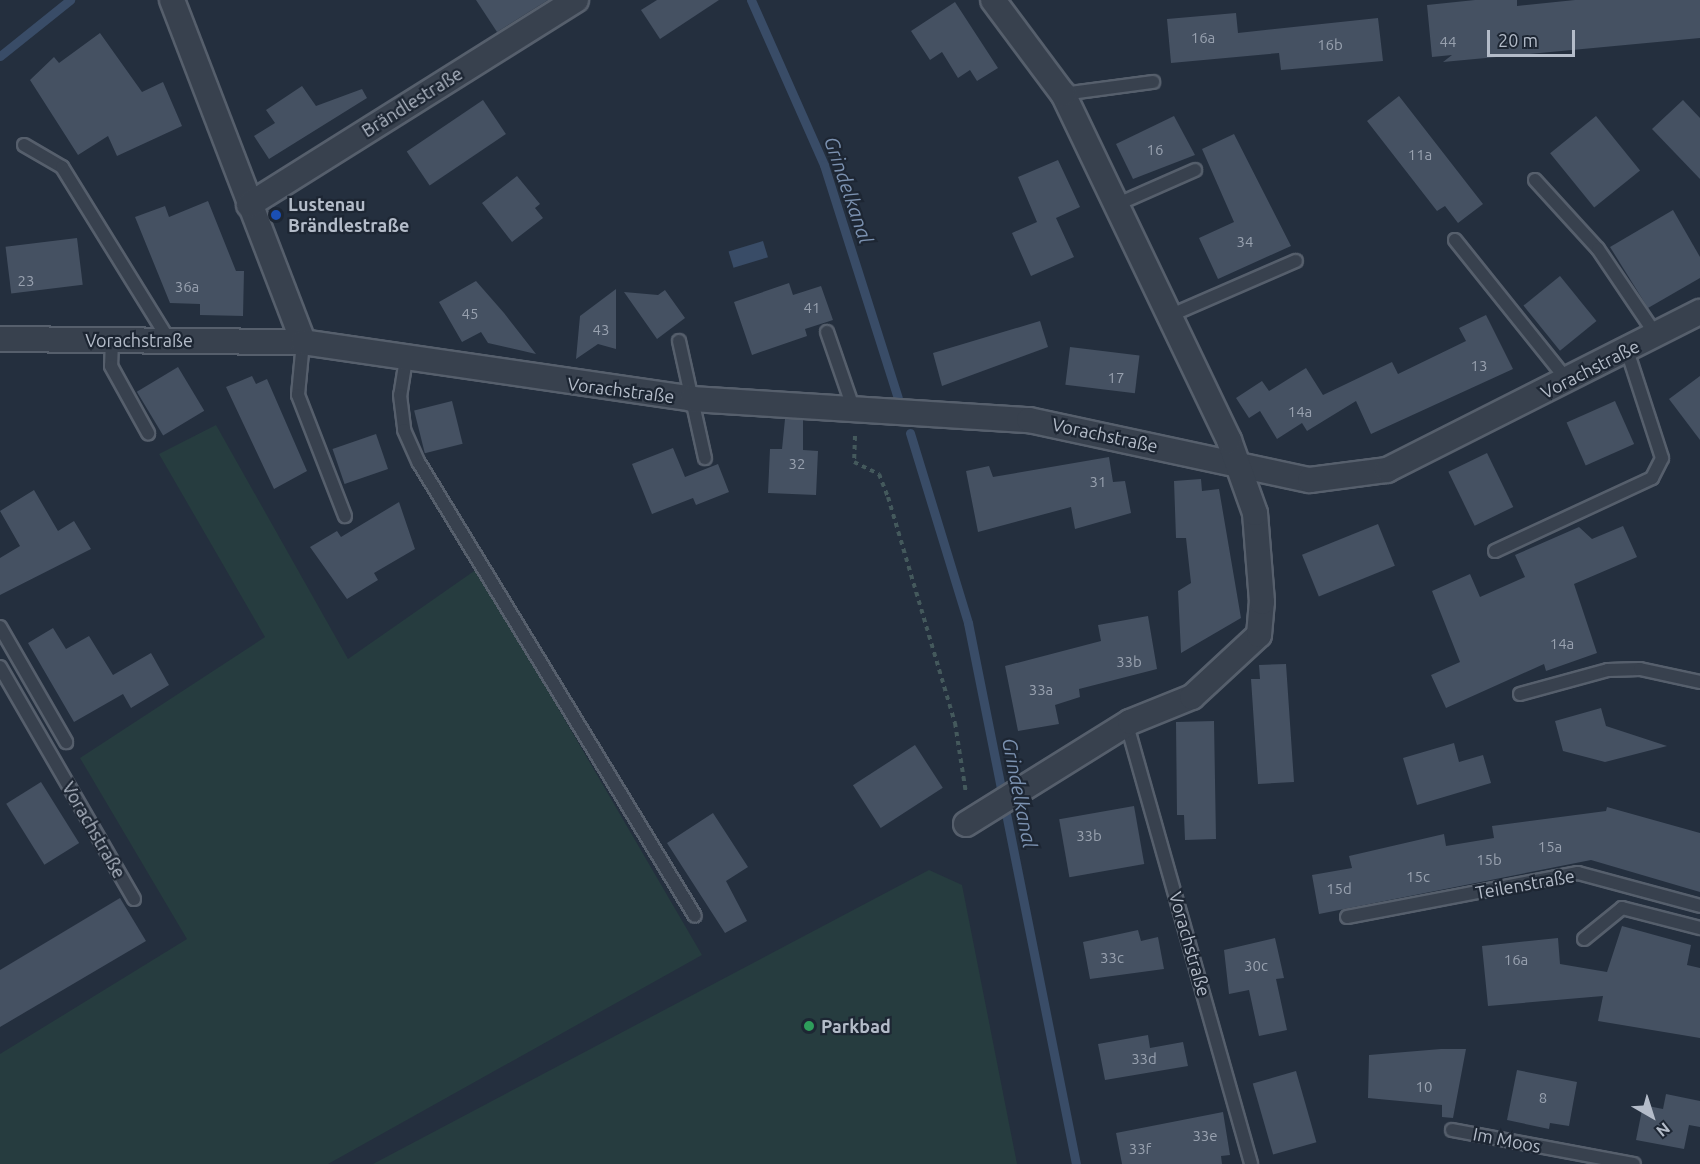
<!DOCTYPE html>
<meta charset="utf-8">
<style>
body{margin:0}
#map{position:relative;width:1700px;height:1164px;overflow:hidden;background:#242f3e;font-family:Ubuntu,sans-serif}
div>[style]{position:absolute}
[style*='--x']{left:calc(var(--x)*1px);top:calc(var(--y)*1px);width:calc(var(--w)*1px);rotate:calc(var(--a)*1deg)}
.green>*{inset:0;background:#263c3f}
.water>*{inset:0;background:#394c67;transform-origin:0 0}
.stream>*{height:9px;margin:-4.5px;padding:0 4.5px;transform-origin:4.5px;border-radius:4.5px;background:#394c67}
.building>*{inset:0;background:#455162;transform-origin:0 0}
.path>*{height:4px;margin-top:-2px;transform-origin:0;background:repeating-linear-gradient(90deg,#44595c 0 4.5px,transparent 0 9px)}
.roads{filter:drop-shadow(2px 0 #565f6c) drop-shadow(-2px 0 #565f6c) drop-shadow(0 2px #565f6c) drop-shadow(0 -2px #565f6c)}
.lane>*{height:12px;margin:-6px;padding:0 6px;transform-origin:6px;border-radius:6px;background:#38414e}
.street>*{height:24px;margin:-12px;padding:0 12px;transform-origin:12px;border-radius:12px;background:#38414e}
.dots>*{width:16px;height:16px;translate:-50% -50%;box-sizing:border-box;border:3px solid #1d2633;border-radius:50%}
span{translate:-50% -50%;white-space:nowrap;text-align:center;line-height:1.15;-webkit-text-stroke:4.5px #1d2633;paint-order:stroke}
.number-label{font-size:15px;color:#98a1af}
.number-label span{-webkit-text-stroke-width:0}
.street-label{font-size:18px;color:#b4bcc9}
.poi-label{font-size:18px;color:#b4bcc9;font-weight:700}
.left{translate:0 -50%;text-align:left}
.water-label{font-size:20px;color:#7c92b1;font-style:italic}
.north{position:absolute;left:1622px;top:1086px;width:60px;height:60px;-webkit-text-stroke:4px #1d2633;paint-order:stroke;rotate:141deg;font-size:16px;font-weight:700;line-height:24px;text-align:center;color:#b4bcc9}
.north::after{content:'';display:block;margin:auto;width:21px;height:27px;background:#b4bcc9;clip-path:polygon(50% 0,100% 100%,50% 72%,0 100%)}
.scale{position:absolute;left:1487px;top:30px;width:88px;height:27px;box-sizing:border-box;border:3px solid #b4bcc9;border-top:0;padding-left:8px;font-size:18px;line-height:21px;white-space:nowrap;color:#b4bcc9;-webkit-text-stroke:4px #1d2633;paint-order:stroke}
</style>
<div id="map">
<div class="green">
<i style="clip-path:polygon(216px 425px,348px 659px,477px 569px,702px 955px,328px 1164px,0 1164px,0 1054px,187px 939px,80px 758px,265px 637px,159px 454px)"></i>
<i style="clip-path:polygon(929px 870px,962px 885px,1017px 1164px,373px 1164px)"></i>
</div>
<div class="water">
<i style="left:763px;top:241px;width:17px;height:36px;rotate:73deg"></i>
</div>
<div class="stream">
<i style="--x:751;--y:0;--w:180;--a:66.1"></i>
<i style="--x:824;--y:165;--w:244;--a:72.4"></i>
<i style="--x:0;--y:56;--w:90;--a:-38.7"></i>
<i style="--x:910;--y:433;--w:199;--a:73"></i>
<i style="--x:968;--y:623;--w:552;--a:78.71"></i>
</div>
<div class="building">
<i style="clip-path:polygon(476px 0,548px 0,497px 32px)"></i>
<i style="clip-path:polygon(657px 0,719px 0,660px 39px,641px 10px)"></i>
<i style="clip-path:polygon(1475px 0,1517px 0,1517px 6px,1575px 0,1700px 0,1700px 38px,1443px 62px,1452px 55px,1432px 57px,1427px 5px)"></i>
<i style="clip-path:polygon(955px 2px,998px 68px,977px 81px,970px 70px,958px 78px,942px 52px,930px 60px,911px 31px)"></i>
<i style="clip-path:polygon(1236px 13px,1238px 33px,1378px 18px,1383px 61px,1281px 70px,1279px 53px,1171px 63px,1167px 19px)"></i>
<i style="clip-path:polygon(100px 33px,142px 92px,163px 82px,182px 126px,117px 156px,108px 136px,78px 155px,30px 80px,54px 57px,59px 63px)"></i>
<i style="clip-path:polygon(302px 86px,316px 106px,362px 89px,367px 98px,269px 159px,254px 136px,275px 123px,266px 110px)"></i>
<i style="clip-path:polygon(1399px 96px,1483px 204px,1458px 223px,1445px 206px,1437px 211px,1367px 121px)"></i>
<i style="left:483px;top:100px;width:41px;height:92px;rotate:56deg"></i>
<i style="clip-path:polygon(1683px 100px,1700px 118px,1700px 179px,1652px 129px)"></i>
<i style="clip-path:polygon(1174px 116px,1195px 155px,1133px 179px,1116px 144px)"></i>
<i style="left:1596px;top:116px;width:70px;height:59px;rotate:51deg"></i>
<i style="clip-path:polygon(1234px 134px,1291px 246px,1218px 279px,1199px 238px,1234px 222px,1202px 149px)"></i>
<i style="clip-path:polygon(1058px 160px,1080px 207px,1056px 218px,1074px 257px,1031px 276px,1012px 233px,1037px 222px,1018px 177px)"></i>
<i style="clip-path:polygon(517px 176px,540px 204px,535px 208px,543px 218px,512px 242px,482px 203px)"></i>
<i style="clip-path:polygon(208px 201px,236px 271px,244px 271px,243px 316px,200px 315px,200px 304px,170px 303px,135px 217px,165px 206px,169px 217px)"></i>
<i style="clip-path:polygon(1673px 210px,1700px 257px,1700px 278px,1648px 308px,1610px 247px)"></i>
<i style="left:77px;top:238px;width:47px;height:72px;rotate:83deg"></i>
<i style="left:1560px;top:276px;width:58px;height:47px;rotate:51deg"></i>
<i style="clip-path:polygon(476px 281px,504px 313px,536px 354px,488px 343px,481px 332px,462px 342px,439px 302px)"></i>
<i style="clip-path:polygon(789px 283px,793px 295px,821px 286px,833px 320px,805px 329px,807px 336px,752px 355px,734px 302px)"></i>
<i style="clip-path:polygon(616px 289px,616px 349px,598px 344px,576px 359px,580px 316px)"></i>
<i style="clip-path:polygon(665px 290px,685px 318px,657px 339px,624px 292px,658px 295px)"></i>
<i style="clip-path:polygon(1486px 315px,1513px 369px,1371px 434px,1356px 401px,1307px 431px,1302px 423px,1277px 439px,1260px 411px,1249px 418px,1236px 398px,1262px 381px,1269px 391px,1306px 368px,1323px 395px,1392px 362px,1398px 374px,1466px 341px,1459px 328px)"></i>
<i style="clip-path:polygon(1040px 321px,1048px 347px,942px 386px,933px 353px)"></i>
<i style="left:1070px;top:347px;width:70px;height:38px;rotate:7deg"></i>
<i style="left:178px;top:367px;width:51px;height:48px;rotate:59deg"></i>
<i style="clip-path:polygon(252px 376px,256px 384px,267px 379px,307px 471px,274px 489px,226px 387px)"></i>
<i style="clip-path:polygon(1700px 376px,1700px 440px,1669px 399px)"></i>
<i style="left:452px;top:401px;width:44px;height:39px;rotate:76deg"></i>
<i style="left:1615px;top:401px;width:47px;height:53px;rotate:66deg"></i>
<i style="clip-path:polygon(785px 419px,803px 420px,803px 450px,818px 451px,816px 495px,768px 493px,770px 449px,782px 449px)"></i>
<i style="left:376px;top:434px;width:37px;height:46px;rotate:71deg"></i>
<i style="clip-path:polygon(673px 448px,685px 477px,718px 464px,729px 492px,696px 505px,693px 498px,652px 514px,632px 464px)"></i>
<i style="left:1487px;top:453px;width:60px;height:43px;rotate:64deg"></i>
<i style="clip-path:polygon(1109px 457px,1113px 482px,1125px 481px,1131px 513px,1075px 529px,1071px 507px,978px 532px,966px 471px,989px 466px,993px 477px)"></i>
<i style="clip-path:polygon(1201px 479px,1202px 491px,1219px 489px,1241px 618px,1181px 653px,1178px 591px,1191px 583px,1186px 538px,1176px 538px,1174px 481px)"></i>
<i style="clip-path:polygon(34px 490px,58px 531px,74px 521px,91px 549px,0 595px,0 558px,20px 546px,0 511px)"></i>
<i style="clip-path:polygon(399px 502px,415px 549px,374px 573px,378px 580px,347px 599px,310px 547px,337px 531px,341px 537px)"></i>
<i style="left:1378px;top:524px;width:45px;height:82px;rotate:68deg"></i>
<i style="clip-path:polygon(1623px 526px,1637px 557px,1574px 584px,1597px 653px,1546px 671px,1544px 664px,1446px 708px,1431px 675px,1460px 662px,1432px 591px,1470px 574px,1480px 597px,1525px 577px,1515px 555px,1579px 527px,1592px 539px)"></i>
<i style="clip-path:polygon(1148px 616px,1157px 669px,1079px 689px,1080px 697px,1055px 705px,1059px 724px,1018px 731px,1005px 666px,1101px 641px,1098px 625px)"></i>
<i style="clip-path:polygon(53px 628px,66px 649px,89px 636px,113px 675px,151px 653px,169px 685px,131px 708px,123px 694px,74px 722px,28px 643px)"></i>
<i style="clip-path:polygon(1286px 664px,1294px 782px,1258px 784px,1251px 679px,1260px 679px,1259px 665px)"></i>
<i style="clip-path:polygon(1601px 708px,1606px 726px,1667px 746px,1605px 762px,1563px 751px,1555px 721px)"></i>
<i style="clip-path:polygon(1214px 721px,1216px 839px,1185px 840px,1184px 815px,1177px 815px,1176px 722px)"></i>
<i style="clip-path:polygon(1454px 743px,1459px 762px,1483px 755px,1491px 783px,1417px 805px,1403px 758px)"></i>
<i style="left:915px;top:745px;width:51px;height:74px;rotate:57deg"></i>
<i style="left:41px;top:782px;width:72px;height:41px;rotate:58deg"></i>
<i style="left:1134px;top:806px;width:59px;height:76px;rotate:80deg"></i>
<i style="clip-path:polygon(1607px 807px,1700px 833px,1700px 892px,1591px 860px,1319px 914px,1312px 875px,1352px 868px,1349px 856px,1444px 834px,1446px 846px,1494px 838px,1492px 826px,1606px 811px)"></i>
<i style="clip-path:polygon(713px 813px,748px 867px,726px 881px,747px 921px,725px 933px,667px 843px)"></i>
<i style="clip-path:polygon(120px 898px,146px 941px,0 1027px,0 970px)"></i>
<i style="clip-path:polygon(1622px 926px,1691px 945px,1687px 965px,1700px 968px,1700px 1038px,1598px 1021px,1603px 996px,1488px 1006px,1482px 946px,1558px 938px,1560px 964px,1607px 972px)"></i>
<i style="clip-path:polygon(1138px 930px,1141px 941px,1158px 937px,1164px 969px,1090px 979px,1083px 942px)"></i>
<i style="clip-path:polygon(1275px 938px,1284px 978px,1276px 979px,1287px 1030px,1259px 1036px,1249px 990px,1229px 994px,1224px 950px)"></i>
<i style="clip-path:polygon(1148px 1035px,1150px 1048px,1183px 1042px,1188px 1066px,1105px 1080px,1098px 1044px)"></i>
<i style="clip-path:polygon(1441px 1049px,1466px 1049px,1453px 1118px,1442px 1117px,1442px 1105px,1368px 1098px,1369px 1055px)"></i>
<i style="clip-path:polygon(1517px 1070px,1577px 1082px,1569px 1126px,1550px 1123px,1549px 1129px,1507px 1120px)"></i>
<i style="left:1296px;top:1071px;width:74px;height:45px;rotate:74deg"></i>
<i style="clip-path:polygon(1666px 1094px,1700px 1101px,1700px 1127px,1689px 1125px,1684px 1149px,1636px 1140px,1643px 1105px,1663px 1109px)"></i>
<i style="clip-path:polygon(1223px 1112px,1230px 1155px,1221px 1156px,1222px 1164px,1122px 1164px,1116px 1133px)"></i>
</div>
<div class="path">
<i style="--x:855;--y:436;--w:26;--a:92"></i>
<i style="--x:854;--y:462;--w:28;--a:26"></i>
<i style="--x:879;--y:474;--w:25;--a:69"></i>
<i style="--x:888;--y:497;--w:236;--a:73.5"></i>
<i style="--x:955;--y:723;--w:71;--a:81.1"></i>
</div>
<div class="roads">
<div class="lane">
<i style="--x:1063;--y:94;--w:91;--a:-7.6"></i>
<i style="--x:24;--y:145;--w:44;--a:30.1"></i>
<i style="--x:62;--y:167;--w:203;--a:58.3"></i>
<i style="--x:1535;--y:180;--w:93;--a:47.6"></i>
<i style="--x:1598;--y:249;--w:104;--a:56"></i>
<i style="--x:1120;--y:203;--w:82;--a:-23.7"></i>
<i style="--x:1455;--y:240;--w:179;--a:51.3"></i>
<i style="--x:1171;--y:315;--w:136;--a:-23.4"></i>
<i style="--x:827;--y:332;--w:83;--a:70.9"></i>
<i style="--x:112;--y:340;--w:26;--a:92"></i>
<i style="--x:111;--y:366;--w:77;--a:61.1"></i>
<i style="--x:679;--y:341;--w:120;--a:77.5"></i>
<i style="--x:303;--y:342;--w:53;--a:95.4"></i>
<i style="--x:298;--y:395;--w:130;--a:68.8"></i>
<i style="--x:406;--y:359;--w:36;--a:99"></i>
<i style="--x:400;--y:395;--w:35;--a:83"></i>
<i style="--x:404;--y:430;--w:36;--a:66"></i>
<i style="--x:419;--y:463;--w:530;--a:58.65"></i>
<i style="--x:1495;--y:551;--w:173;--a:-24.9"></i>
<i style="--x:1652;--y:478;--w:22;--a:-63"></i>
<i style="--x:1662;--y:458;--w:114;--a:-108"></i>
<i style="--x:0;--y:627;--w:133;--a:60.1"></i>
<i style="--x:0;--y:667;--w:268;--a:60"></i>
<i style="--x:1520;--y:694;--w:91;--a:-15.3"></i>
<i style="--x:1608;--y:670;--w:32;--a:-2"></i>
<i style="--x:1640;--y:669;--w:61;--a:12.2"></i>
<i style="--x:1127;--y:725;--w:456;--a:74.2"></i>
<i style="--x:1347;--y:917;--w:235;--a:-10.8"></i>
<i style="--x:1578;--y:873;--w:126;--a:15.1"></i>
<i style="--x:1584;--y:939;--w:49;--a:-39.2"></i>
<i style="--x:1622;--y:908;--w:81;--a:14.4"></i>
<i style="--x:1452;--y:1130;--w:185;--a:10.6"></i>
</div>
<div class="street">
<i style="--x:172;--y:0;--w:366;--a:69"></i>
<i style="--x:249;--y:205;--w:386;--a:-32.1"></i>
<i style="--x:0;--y:339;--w:303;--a:0.6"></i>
<i style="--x:303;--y:342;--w:393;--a:8.3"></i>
<i style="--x:692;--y:399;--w:338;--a:3.6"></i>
<i style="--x:1029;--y:420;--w:287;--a:12.1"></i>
<i style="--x:1310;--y:480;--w:78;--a:-7.4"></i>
<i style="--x:1387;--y:470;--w:351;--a:-26.8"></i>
<i style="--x:966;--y:824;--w:193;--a:-31.9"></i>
<i style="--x:1130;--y:722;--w:67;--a:-22"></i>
<i style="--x:1192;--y:697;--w:91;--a:-42.8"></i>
<i style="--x:1259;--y:635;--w:33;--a:-85"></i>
<i style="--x:1262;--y:602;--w:89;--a:-94.5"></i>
<i style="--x:1255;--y:513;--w:77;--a:-109.6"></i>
<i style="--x:1229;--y:440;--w:384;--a:-115.6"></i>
<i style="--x:1063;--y:94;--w:117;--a:-126.7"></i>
</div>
</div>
<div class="dots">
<i style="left:276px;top:215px;background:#1a4fb4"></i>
<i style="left:809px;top:1026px;background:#2e9e5b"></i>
</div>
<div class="number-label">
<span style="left:1203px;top:38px">16a</span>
<span style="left:1448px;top:42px">44</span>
<span style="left:1330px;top:45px">16b</span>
<span style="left:1155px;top:150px">16</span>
<span style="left:1420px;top:155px">11a</span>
<span style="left:1245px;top:242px">34</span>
<span style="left:26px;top:281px">23</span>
<span style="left:187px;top:287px">36a</span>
<span style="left:812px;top:308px">41</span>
<span style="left:470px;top:314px">45</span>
<span style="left:601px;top:330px">43</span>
<span style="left:1479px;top:366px">13</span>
<span style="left:1116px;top:378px">17</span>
<span style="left:1300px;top:412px">14a</span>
<span style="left:797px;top:464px">32</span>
<span style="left:1098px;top:482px">31</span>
<span style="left:1562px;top:644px">14a</span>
<span style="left:1129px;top:662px">33b</span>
<span style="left:1041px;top:690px">33a</span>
<span style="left:1089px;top:836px">33b</span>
<span style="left:1550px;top:847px">15a</span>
<span style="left:1489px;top:860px">15b</span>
<span style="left:1418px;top:877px">15c</span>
<span style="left:1339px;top:889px">15d</span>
<span style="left:1112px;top:958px">33c</span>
<span style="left:1516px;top:960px">16a</span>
<span style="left:1256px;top:966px">30c</span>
<span style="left:1144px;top:1059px">33d</span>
<span style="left:1424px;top:1087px">10</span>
<span style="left:1543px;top:1098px">8</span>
<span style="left:1205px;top:1136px">33e</span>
<span style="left:1140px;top:1149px">33f</span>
</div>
<div class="street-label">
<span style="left:412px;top:102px;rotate:-32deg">Brändlestraße</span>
<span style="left:139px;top:340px">Vorachstraße</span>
<span style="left:1590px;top:369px;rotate:-27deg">Vorachstraße</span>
<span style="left:621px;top:390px;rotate:7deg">Vorachstraße</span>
<span style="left:1105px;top:435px;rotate:12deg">Vorachstraße</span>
<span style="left:94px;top:830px;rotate:60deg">Vorachstraße</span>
<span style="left:1525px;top:884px;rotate:-10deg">Teilenstraße</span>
<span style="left:1190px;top:944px;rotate:74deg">Vorachstraße</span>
<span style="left:1507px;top:1140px;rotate:11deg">Im Moos</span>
</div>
<div class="poi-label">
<span class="left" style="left:288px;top:215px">Lustenau<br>Brändlestraße</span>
<span class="left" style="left:821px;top:1026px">Parkbad</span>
</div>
<div class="water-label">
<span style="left:849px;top:190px;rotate:71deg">Grindelkanal</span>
<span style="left:1020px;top:793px;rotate:79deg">Grindelkanal</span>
</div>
<div class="north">N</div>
<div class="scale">20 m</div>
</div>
